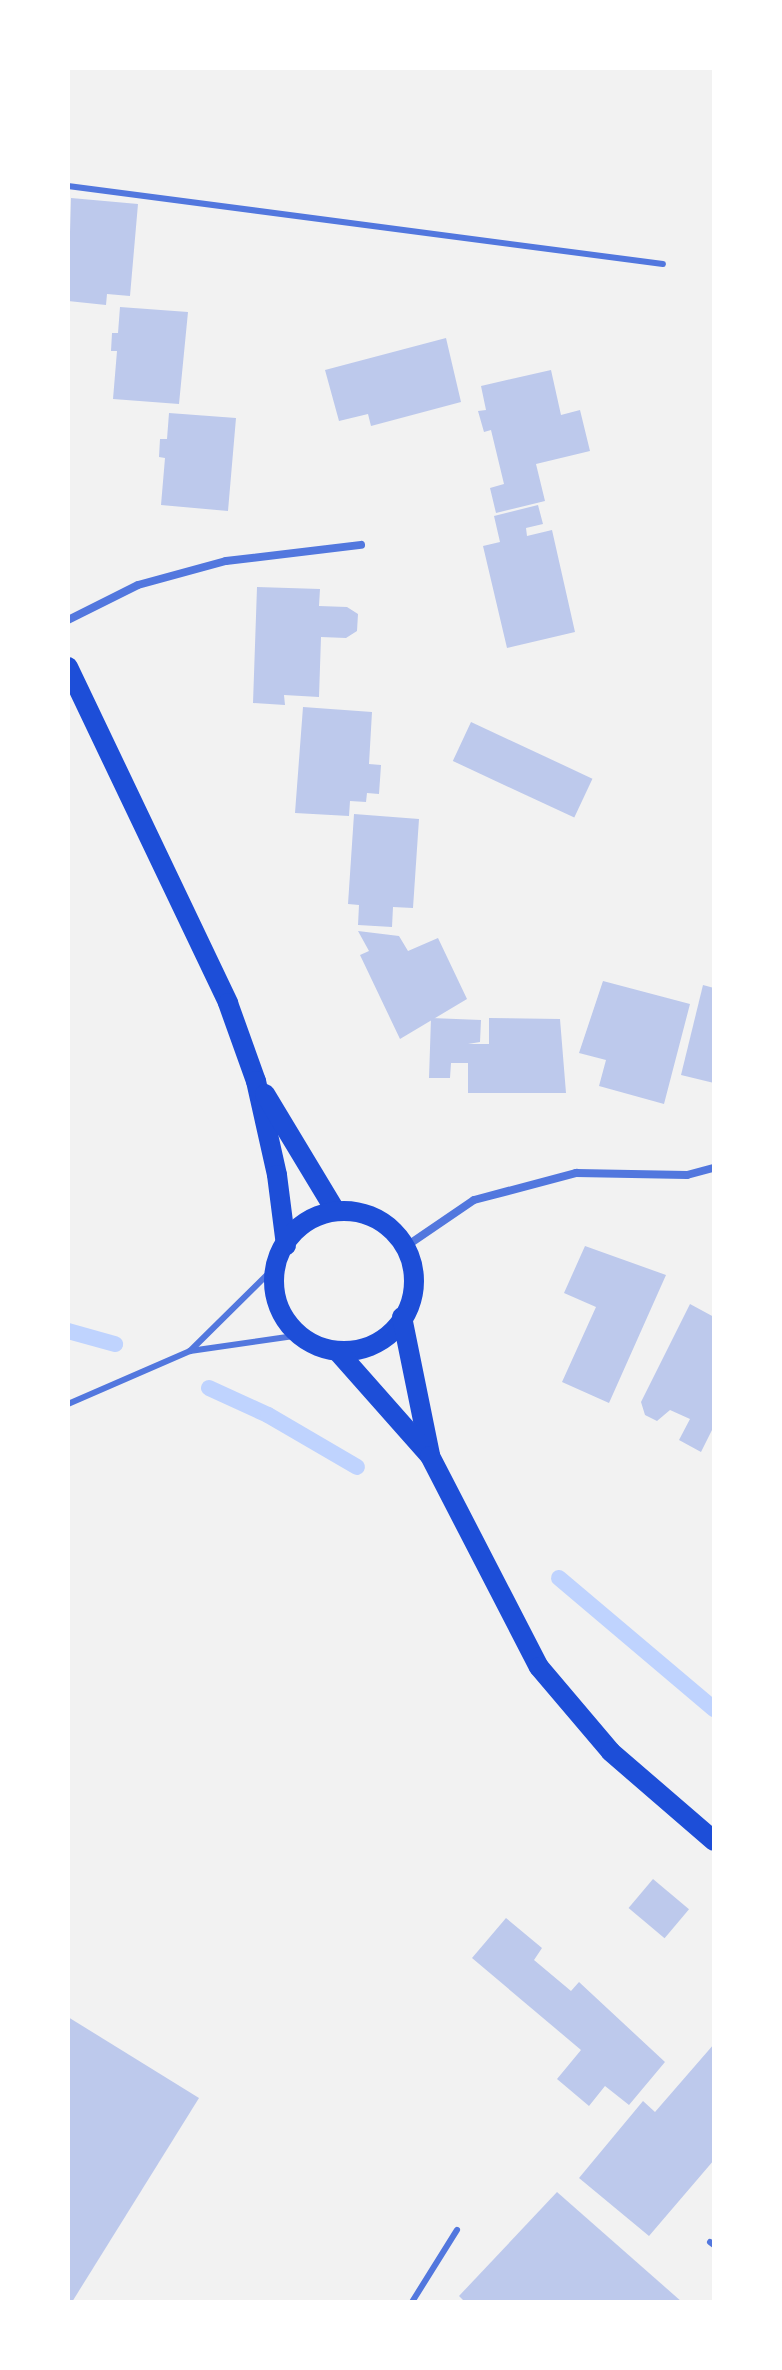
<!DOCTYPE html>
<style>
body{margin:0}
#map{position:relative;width:782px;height:2370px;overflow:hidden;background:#f2f2f2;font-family:"DejaVu Sans",sans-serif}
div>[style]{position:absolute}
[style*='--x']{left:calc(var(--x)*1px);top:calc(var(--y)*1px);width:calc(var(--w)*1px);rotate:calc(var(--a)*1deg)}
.stream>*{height:16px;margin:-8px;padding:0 8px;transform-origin:8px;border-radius:8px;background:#bfd3fe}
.building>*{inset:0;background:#bdc9ec;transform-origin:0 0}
.service>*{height:6px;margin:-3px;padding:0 3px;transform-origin:3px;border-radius:3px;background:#5277de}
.minor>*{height:8px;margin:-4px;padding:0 4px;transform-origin:4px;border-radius:4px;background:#5277de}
.primary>*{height:20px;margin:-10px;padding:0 10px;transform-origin:10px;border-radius:10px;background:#1d4ed8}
.primary>.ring{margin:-10px;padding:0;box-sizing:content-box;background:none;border:20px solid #1d4ed8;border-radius:50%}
span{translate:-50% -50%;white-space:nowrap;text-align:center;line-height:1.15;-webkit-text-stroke:7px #fff;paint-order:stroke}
.frame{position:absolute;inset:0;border:70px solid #fff;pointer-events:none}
</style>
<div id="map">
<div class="stream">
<i style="--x:68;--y:1331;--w:49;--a:15.5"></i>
<i style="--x:209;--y:1388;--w:65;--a:24.6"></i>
<i style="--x:268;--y:1415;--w:103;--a:30.3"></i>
<i style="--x:559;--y:1578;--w:203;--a:40.2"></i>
</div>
<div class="building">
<i style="clip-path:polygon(71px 198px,138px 204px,130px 296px,107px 294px,106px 305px,68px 301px)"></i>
<i style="clip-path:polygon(120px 307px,188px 312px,179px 404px,113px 399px,117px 351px,111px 351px,112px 333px,118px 333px)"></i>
<i style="clip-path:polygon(446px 338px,461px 402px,371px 426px,368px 414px,339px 421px,325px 370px)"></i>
<i style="clip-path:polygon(551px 370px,561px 415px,580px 410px,590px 451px,536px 464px,545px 501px,496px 513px,490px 488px,504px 484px,491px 430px,484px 432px,478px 411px,486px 410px,481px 386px)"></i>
<i style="clip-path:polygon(169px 413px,236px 418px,228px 511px,161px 505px,165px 458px,159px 457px,160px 439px,167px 439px)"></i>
<i style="clip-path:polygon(538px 505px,543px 524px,526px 528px,527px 536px,552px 530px,575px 632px,507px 648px,483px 546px,500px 542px,494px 516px)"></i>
<i style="clip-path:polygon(257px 587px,320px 589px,319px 606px,347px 607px,358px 614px,357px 631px,346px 638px,321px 637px,319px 697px,284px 695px,285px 705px,253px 703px)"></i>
<i style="clip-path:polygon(303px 707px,372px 712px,369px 764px,381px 765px,379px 794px,367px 793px,366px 802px,350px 801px,349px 816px,295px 813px)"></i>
<i style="left:471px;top:722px;width:134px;height:43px;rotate:25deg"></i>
<i style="clip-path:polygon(354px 814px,419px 819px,413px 908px,393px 907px,392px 927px,358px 925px,359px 905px,348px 904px)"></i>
<i style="clip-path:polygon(358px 931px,399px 936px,408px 951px,438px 938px,467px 999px,400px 1039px,360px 955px,369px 951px)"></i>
<i style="clip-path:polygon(603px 981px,690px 1004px,664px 1104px,599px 1086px,606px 1060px,579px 1053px)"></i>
<i style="clip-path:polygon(703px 985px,714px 988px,714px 1083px,681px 1075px)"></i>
<i style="clip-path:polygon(431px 1018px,481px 1020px,480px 1042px,468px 1044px,489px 1044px,489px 1018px,560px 1019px,566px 1093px,468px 1093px,468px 1063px,451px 1063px,450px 1078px,429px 1078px)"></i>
<i style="clip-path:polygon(585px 1246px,666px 1275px,609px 1403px,562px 1382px,596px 1307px,564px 1293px)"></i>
<i style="clip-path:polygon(690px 1304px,714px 1317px,714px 1426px,701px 1452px,679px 1440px,690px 1419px,670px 1410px,657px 1421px,645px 1415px,641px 1402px)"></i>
<i style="left:653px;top:1879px;width:47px;height:38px;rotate:40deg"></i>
<i style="clip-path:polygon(506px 1918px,542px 1948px,534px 1960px,571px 1991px,579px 1982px,665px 2062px,629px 2105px,605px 2086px,589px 2106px,557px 2079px,581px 2050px,472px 1958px)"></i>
<i style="clip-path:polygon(68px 2017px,199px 2098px,72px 2302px,68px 2302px)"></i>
<i style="clip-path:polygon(714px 2044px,714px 2160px,649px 2236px,579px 2178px,643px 2101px,655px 2112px)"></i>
<i style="clip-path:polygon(557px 2192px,682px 2302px,465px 2302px,459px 2296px)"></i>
</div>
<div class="service">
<i style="--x:68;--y:186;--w:600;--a:7.47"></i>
<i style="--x:190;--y:1351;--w:121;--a:-44.7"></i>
<i style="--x:68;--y:1404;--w:133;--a:-23.5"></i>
<i style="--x:190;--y:1351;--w:112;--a:-8.2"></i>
<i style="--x:710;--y:2242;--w:5;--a:37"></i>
<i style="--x:412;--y:2302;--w:85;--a:-58"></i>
</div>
<div class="minor">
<i style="--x:68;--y:620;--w:78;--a:-26.6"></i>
<i style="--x:138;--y:585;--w:91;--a:-15.3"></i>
<i style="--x:226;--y:561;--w:136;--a:-6.8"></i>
<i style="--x:405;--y:1247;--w:83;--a:-34.3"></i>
<i style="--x:474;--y:1200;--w:106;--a:-14.8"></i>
<i style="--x:576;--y:1173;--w:111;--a:1"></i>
<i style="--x:687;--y:1175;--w:28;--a:-15"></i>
</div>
<div class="primary">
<i style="--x:68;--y:667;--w:372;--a:64.5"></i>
<i style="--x:228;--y:1003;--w:83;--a:70.3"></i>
<i style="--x:256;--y:1081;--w:96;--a:77.4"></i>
<i style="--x:277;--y:1175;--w:71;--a:82.7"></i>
<i style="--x:265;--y:1094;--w:135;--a:58.9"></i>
<i class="ring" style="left:274px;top:1211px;width:120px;height:120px"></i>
<i style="--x:402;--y:1317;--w:141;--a:78.5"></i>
<i style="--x:339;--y:1353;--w:137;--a:48.5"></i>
<i style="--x:430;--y:1456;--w:237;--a:62.7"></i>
<i style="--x:539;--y:1667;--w:111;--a:49.7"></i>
<i style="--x:611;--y:1752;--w:136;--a:40.8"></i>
</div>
<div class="frame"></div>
</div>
